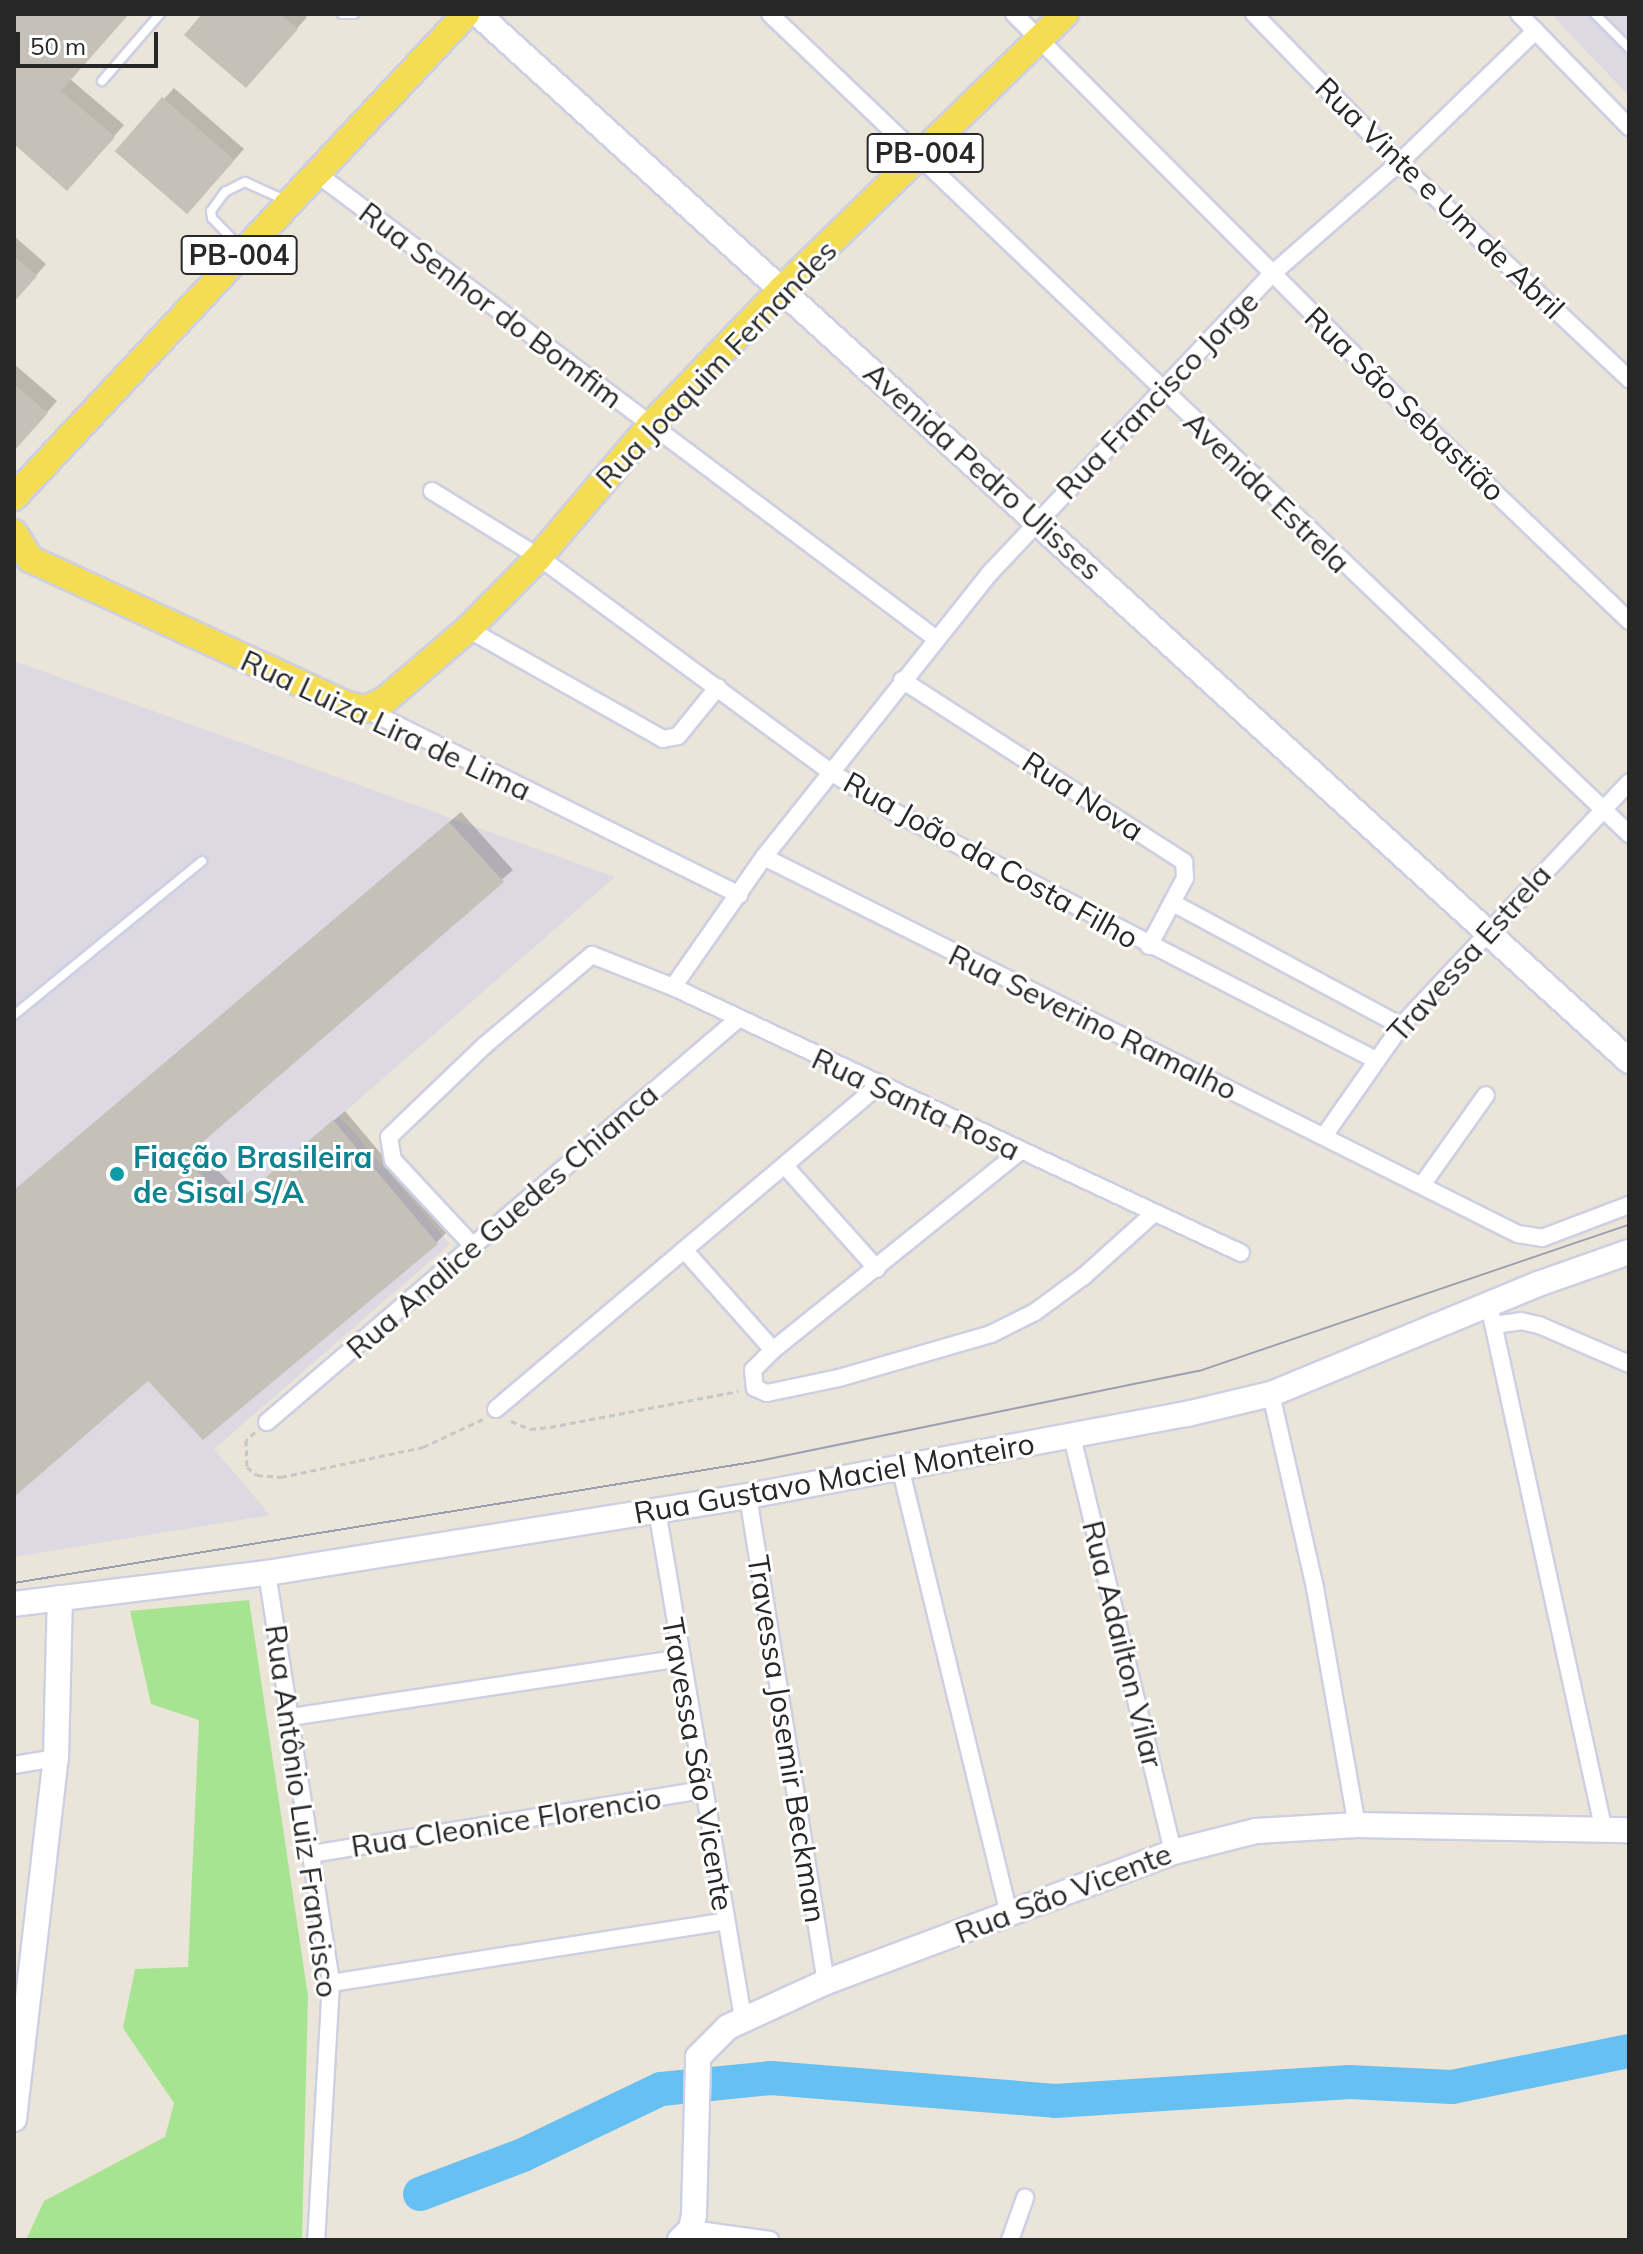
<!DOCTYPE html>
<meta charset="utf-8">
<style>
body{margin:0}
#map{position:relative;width:1643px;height:2254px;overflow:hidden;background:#ebe4d8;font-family:Mulish,sans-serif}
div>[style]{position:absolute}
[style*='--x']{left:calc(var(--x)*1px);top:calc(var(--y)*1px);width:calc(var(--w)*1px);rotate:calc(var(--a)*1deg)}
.industrial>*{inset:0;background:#ddd9e3}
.green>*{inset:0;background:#a7e492}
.shadow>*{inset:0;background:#0003}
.river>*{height:34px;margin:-17px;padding:0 17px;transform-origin:17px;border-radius:17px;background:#66c1f2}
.building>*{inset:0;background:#c6c1b8;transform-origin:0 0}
.path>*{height:3px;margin-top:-1.5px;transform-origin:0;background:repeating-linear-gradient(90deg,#c7c7c7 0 6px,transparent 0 10px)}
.roads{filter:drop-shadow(2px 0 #cdd0e2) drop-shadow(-2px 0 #cdd0e2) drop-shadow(0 2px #cdd0e2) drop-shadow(0 -2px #cdd0e2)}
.lane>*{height:8px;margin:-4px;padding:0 4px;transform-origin:4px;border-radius:4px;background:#fff}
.street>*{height:16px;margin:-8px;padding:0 8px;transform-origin:8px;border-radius:8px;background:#fff}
.secondary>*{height:24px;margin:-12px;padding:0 12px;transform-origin:12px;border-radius:12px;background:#fff}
.primary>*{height:26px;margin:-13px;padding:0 13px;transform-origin:13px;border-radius:13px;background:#f5dd53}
.tram>*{height:2px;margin:-1px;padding:0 1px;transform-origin:1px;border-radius:1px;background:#9b9db3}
.dots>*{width:22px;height:22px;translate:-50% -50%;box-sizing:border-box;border:4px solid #fff;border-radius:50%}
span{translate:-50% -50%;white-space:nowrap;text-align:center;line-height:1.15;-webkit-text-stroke:6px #fff;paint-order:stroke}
.shield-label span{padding:2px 6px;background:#fff;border:2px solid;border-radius:6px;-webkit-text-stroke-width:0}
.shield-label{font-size:28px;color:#272727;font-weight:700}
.street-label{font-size:30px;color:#272727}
.culture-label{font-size:30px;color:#0d838f;font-weight:700}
.left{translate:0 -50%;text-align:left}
.frame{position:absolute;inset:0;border:16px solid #272727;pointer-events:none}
.scale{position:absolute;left:16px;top:32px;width:142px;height:36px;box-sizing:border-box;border:4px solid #272727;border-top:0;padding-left:10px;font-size:24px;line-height:28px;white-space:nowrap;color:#272727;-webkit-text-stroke:6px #fff;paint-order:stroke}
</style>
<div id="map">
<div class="industrial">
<i style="clip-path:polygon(1551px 14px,1629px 14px,1629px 96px)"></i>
<i style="clip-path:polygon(14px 661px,615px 877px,340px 1116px,450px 1244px,214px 1449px,270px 1515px,14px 1557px)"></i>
</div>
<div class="green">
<i style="clip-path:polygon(249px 1600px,308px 1996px,302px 2240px,26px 2240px,44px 2201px,165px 2137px,174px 2103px,123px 2028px,135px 1969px,188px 1967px,199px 1720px,151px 1704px,130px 1611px)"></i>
</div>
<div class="shadow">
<i style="clip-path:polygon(14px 14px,127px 14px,70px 79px,124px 125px,78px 177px,14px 141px)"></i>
<i style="clip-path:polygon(205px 14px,303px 14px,307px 17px,256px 75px)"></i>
<i style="clip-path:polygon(174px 88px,244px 149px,197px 202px,117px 151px)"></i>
<i style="clip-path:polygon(14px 236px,46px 264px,14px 301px)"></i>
<i style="clip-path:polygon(14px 364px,57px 401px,14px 450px)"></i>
<i style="clip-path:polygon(461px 812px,513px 870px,194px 1146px,244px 1197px,345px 1111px,447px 1232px,436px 1243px,149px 1378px,14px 1494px,14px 1191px)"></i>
</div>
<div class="river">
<i style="--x:420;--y:2194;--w:110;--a:-20.7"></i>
<i style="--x:523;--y:2155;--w:153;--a:-25.6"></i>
<i style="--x:661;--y:2089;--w:111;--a:-5.7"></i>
<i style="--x:771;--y:2078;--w:285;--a:4.6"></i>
<i style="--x:1055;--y:2101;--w:295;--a:-3.7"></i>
<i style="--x:1349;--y:2082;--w:103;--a:2.8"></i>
<i style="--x:1452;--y:2087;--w:181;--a:-11.5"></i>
</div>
<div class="building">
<i style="clip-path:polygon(14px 14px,129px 14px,61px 91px,115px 137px,67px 191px,14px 144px)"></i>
<i style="clip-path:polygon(202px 14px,280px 14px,298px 29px,246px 88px,184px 35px)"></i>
<i style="left:162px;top:97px;width:96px;height:72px;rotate:41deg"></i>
<i style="clip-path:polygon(14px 256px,37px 276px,14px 302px)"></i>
<i style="clip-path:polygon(14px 384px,48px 413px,14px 451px)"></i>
<i style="clip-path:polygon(449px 822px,504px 882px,184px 1158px,232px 1206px,333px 1120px,438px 1244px,203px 1440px,148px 1381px,14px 1497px,14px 1190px)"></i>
</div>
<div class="path">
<i style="--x:511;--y:1421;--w:21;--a:23"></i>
<i style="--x:530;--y:1429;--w:20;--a:-6"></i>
<i style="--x:550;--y:1427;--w:192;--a:-10.8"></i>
<i style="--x:255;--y:1432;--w:12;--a:138"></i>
<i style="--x:246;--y:1440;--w:27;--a:88"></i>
<i style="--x:247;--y:1467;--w:13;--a:39"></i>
<i style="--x:257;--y:1475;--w:24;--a:5"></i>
<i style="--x:281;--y:1477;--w:145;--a:-11.9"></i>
<i style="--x:423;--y:1447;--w:66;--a:-25"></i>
</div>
<div class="roads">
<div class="lane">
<i style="--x:342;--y:14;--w:12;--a:0"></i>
<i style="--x:1595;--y:14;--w:48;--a:45"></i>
<i style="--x:102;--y:81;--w:89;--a:-49.1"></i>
<i style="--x:240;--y:247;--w:40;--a:-134"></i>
<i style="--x:212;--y:218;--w:7;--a:-98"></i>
<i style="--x:211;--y:211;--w:24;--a:-54"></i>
<i style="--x:225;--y:192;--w:22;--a:-27"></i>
<i style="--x:245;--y:182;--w:44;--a:24.2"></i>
<i style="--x:14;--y:1015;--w:243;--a:-39.3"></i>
</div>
<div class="street">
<i style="--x:770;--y:14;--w:1188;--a:43.67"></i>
<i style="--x:1014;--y:14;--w:575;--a:45.07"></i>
<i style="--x:1420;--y:421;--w:289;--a:43.7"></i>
<i style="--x:1254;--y:14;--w:208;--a:45.8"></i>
<i style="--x:1399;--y:163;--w:316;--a:43.2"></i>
<i style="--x:1519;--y:14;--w:158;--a:45.8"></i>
<i style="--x:316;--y:173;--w:774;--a:36.91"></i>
<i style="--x:432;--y:491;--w:126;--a:31.7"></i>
<i style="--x:539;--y:557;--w:363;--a:36.4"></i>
<i style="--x:831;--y:772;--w:79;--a:32.1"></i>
<i style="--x:898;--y:814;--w:535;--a:27.24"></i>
<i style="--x:468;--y:629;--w:224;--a:29.4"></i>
<i style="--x:663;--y:739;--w:15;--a:-11"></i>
<i style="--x:678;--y:736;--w:63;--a:-50.8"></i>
<i style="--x:902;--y:680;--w:336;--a:32.8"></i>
<i style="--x:1184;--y:862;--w:16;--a:86"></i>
<i style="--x:1185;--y:878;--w:77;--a:117.9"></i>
<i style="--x:365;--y:709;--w:418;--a:26.4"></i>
<i style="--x:764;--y:857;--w:843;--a:26.57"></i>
<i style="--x:1518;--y:1234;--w:24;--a:9"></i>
<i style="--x:1542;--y:1238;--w:93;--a:-20.8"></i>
<i style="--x:1173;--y:903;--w:259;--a:28.3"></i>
<i style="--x:673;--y:987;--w:159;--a:-55"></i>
<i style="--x:764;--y:857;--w:364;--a:-51.5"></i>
<i style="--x:991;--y:572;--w:410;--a:-46.7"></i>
<i style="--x:1272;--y:274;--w:169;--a:-41.2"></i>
<i style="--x:1399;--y:163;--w:190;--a:-44.1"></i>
<i style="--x:1324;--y:1136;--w:134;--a:-55"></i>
<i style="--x:1401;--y:1026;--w:334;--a:-46.9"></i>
<i style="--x:1018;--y:1153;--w:314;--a:141.2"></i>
<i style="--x:773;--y:1350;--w:28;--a:135"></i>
<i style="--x:753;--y:1370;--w:18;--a:84"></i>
<i style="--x:755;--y:1388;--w:13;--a:23"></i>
<i style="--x:767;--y:1393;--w:74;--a:-11.8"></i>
<i style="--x:839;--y:1378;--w:158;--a:-16.1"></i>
<i style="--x:991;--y:1334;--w:49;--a:-26.6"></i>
<i style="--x:1035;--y:1312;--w:61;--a:-36.3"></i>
<i style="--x:1084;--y:1276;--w:93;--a:-41.9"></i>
<i style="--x:785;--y:1166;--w:138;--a:48.2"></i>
<i style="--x:1422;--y:1185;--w:110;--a:-54.6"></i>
<i style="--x:472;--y:1245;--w:116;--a:-132.9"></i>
<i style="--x:393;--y:1160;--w:23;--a:-100"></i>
<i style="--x:389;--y:1137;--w:133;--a:-43.8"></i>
<i style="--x:485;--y:1045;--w:140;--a:-40.1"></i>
<i style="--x:592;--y:955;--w:87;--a:21.6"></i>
<i style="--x:673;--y:987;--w:627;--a:25.09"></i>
<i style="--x:686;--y:1252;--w:131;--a:48.4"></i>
<i style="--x:1489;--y:1305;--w:538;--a:77.67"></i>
<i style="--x:1494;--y:1325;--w:27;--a:-8"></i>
<i style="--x:1521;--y:1321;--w:18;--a:13"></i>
<i style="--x:1539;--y:1325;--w:98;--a:23.4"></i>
<i style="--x:1271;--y:1394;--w:199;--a:77.2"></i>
<i style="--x:1315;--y:1588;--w:241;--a:80"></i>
<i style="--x:496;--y:1409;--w:500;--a:-40.22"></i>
<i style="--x:267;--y:1422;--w:620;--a:-40.55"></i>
<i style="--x:1072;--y:1437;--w:427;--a:76.3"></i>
<i style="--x:900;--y:1467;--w:456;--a:76.3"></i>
<i style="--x:748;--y:1496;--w:492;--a:80.9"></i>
<i style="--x:657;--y:1510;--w:515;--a:80.39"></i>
<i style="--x:267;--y:1573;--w:415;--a:81.1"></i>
<i style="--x:331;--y:1983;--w:257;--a:93.3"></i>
<i style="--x:291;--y:1717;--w:393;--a:-8.6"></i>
<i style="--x:14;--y:1765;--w:43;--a:-9.5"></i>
<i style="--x:311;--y:1854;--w:394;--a:-9.3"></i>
<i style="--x:331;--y:1983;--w:399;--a:-8.9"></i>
<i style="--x:691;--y:2229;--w:80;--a:7.9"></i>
<i style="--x:1010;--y:2240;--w:45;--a:-70.3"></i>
</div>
<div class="secondary">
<i style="--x:478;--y:14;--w:1556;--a:42.29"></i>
<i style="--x:14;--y:1604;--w:255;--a:-7"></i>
<i style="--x:267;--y:1573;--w:487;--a:-9.1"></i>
<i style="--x:748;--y:1496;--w:447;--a:-10.6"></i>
<i style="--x:1187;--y:1414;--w:86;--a:-13.4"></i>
<i style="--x:1271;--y:1394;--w:289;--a:-22.4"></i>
<i style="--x:1538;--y:1284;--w:96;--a:-19.4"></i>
<i style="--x:14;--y:2119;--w:363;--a:-83.4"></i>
<i style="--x:56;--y:1758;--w:160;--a:-88.6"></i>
<i style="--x:680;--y:2240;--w:16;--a:-45"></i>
<i style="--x:691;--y:2229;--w:14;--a:-78"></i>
<i style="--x:694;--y:2215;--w:158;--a:-88.5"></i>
<i style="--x:698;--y:2057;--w:42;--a:-45"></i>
<i style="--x:728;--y:2027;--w:108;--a:-24.7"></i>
<i style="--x:826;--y:1982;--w:371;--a:-20.5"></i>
<i style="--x:1173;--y:1852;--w:86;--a:-14.2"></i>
<i style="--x:1256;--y:1831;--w:101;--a:-3.4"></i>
<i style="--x:1357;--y:1825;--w:272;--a:1.1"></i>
</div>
<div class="primary">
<i style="--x:14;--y:497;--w:662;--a:-46.9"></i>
<i style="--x:14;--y:533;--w:31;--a:58"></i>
<i style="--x:30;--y:559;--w:350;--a:24.7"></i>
<i style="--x:348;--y:705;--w:17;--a:13"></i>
<i style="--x:365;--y:709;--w:22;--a:-24"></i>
<i style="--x:385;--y:700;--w:109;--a:-40.5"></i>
<i style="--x:468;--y:629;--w:101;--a:-45.4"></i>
<i style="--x:539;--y:557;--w:172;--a:-49.7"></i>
<i style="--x:650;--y:426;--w:190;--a:-46.1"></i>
<i style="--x:782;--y:289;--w:395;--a:-44.2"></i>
</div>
</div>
<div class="tram">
<i style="--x:14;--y:1583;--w:755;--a:-9.3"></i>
<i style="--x:759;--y:1461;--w:449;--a:-11.6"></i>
<i style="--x:1199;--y:1371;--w:454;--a:-18.8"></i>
</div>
<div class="dots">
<i style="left:117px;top:1174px;background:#0f9aa8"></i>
</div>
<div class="shield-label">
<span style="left:925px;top:153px">PB-004</span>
<span style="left:239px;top:255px">PB-004</span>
</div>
<div class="street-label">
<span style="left:1440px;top:198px;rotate:44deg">Rua Vinte e Um de Abril</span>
<span style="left:491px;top:305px;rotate:37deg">Rua Senhor do Bomfim</span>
<span style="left:716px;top:364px;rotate:-46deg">Rua Joaquim Fernandes</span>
<span style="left:1157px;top:395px;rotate:-46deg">Rua Francisco Jorge</span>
<span style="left:1405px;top:404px;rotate:44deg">Rua São Sebastião</span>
<span style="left:983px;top:471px;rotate:42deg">Avenida Pedro Ulisses</span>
<span style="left:1267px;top:492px;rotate:44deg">Avenida Estrela</span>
<span style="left:386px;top:725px;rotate:25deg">Rua Luiza Lira de Lima</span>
<span style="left:1083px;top:796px;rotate:33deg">Rua Nova</span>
<span style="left:991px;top:860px;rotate:29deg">Rua João da Costa Filho</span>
<span style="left:1469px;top:953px;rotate:-48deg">Travessa Estrela</span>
<span style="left:1093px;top:1022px;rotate:26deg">Rua Severino Ramalho</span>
<span style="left:916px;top:1104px;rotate:25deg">Rua Santa Rosa</span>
<span style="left:502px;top:1221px;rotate:-41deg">Rua Analice Guedes Chianca</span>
<span style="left:834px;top:1478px;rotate:-10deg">Rua Gustavo Maciel Monteiro</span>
<span style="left:1123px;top:1644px;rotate:76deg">Rua Adailton Vilar</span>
<span style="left:787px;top:1739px;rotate:81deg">Travessa Josemir Beckman</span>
<span style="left:698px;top:1764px;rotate:80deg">Travessa São Vicente</span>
<span style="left:302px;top:1811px;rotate:82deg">Rua Antônio Luiz Francisco</span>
<span style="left:506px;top:1822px;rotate:-9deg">Rua Cleonice Florencio</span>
<span style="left:1063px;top:1893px;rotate:-21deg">Rua São Vicente</span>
</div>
<div class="culture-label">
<span class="left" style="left:133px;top:1174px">Fiação Brasileira<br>de Sisal S/A</span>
</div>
<div class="frame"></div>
<div class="scale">50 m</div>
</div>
